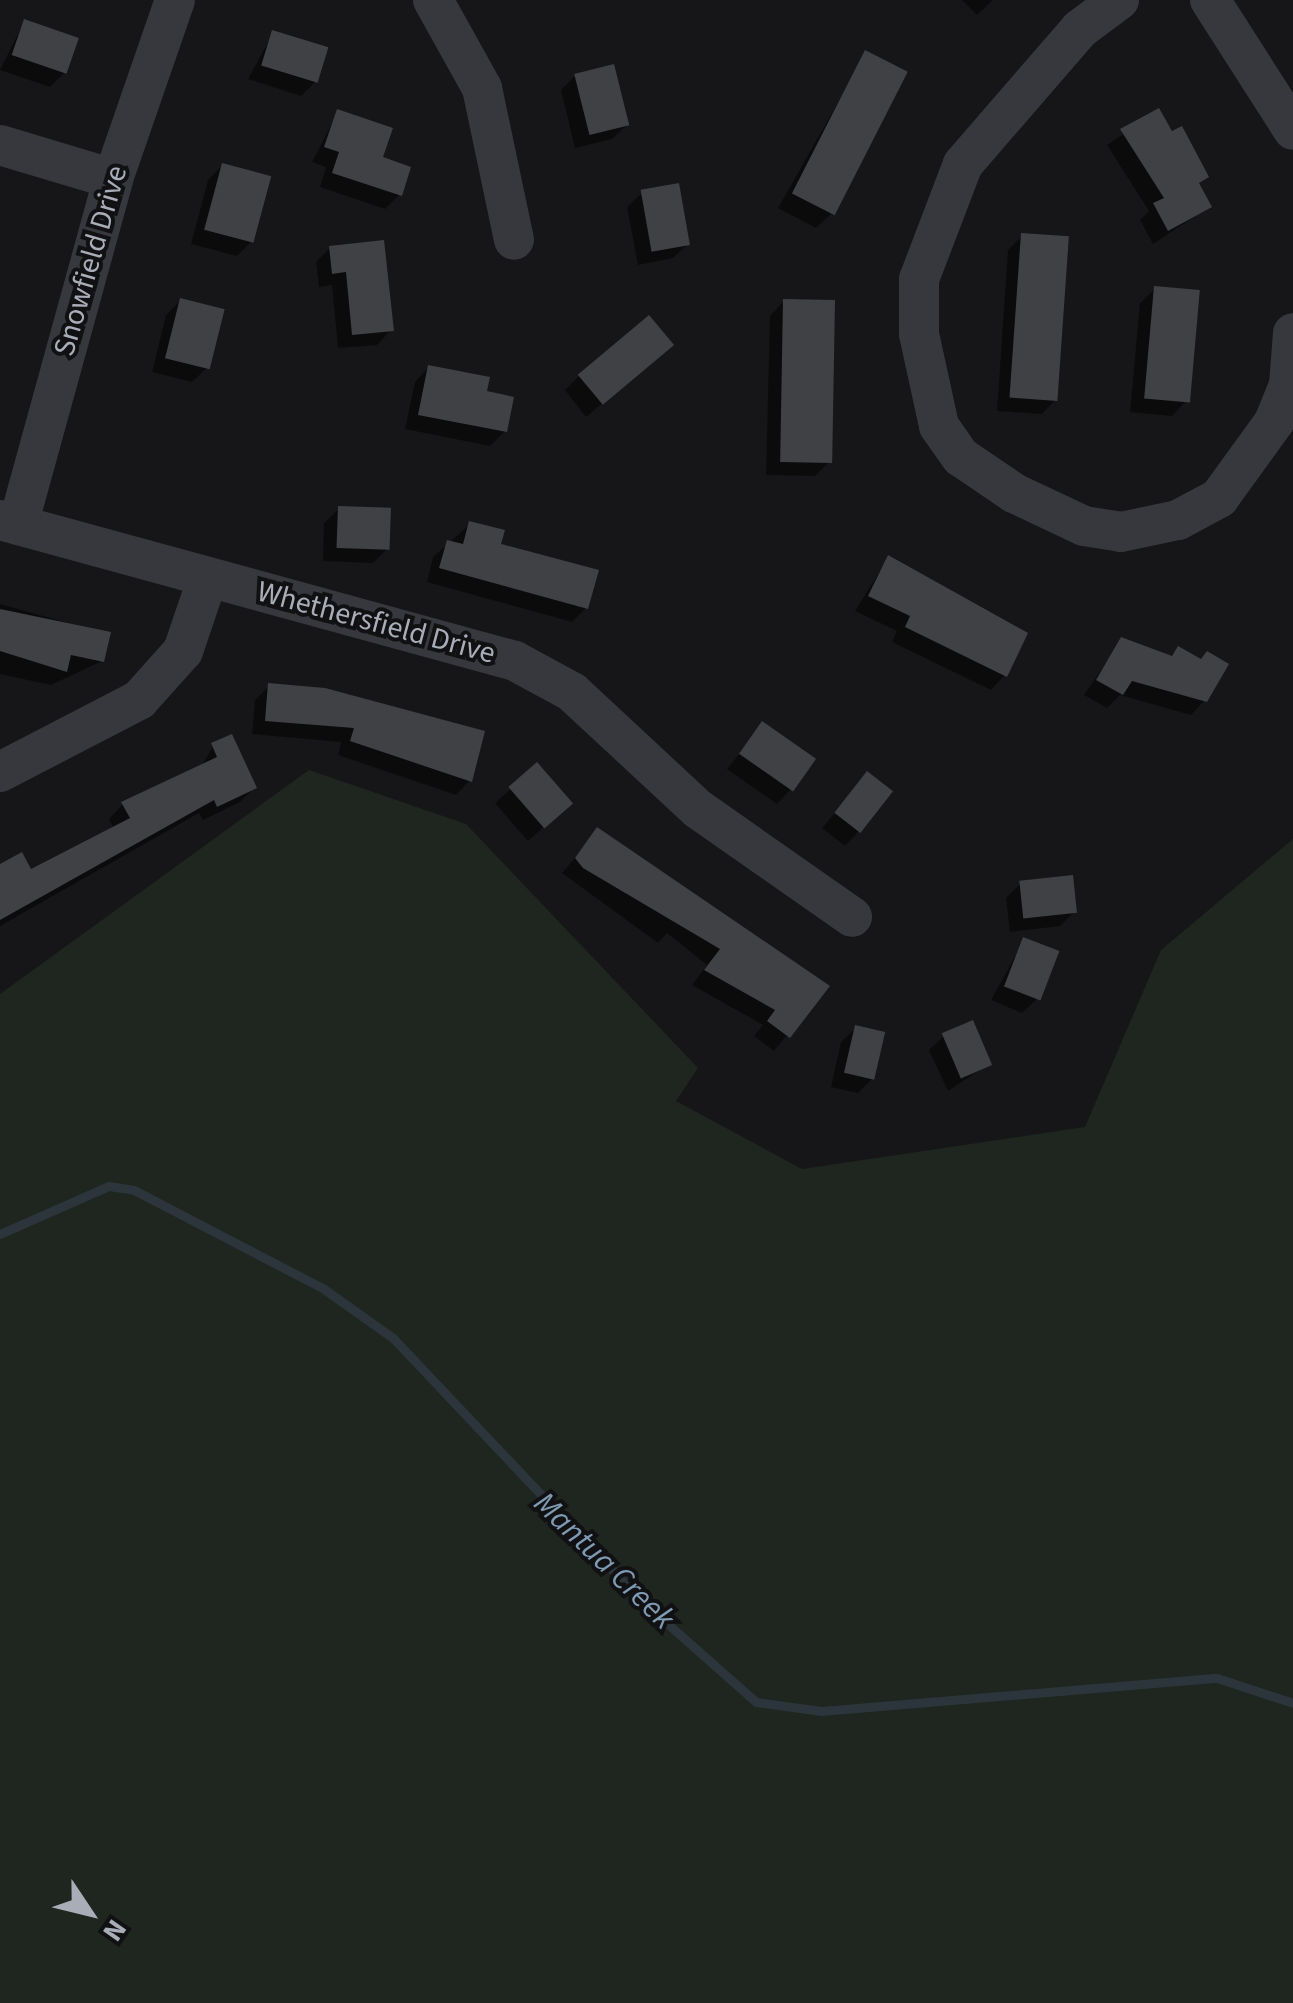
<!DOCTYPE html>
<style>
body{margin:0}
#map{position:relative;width:1293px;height:2003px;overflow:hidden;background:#161618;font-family:"Source Sans 3",sans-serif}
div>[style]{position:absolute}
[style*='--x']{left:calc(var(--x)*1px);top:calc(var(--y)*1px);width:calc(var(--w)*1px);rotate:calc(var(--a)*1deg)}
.green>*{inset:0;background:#1e261f}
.shadow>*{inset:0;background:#0007}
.stream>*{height:9px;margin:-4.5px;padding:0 4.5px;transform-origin:4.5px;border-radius:4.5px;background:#2c353c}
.building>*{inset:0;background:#404145;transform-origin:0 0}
.minor>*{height:40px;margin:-20px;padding:0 20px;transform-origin:20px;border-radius:20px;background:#37383d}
span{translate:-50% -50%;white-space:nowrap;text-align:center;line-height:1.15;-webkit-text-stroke:8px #111113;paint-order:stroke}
.street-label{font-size:30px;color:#a8adb8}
.water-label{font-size:32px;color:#7f9bb3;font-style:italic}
.north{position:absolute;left:40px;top:1863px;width:100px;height:100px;-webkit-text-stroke:8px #111113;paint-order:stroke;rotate:125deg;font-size:28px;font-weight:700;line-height:40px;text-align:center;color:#a8adb8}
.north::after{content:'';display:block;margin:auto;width:35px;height:45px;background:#a8adb8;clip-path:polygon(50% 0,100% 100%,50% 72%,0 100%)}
</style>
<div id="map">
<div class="green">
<i style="clip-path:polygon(309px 770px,466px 824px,698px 1068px,676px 1101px,802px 1169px,1085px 1127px,1161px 950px,1293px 839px,1293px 2003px,0 2003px,0 994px)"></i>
</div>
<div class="shadow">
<i style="clip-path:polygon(962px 0,993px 0,977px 15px)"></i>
<i style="clip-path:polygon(24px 22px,64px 73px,50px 87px,0 70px)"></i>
<i style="clip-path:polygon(273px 33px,316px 81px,301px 96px,248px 79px)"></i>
<i style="clip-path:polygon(866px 53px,831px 214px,816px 228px,778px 208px)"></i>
<i style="clip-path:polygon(575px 76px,627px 125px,612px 139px,575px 148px,561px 90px)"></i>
<i style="clip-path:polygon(1158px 111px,1206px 176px,1197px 185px,1209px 207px,1153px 244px,1140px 220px,1149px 211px,1107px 145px)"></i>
<i style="clip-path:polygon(338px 112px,400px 194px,385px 209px,320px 187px,326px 167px,312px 162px)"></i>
<i style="clip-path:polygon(222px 166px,251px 242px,237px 256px,191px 244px,208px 180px)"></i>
<i style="clip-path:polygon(642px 193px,688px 244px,673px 258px,638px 265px,627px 207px)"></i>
<i style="clip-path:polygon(1022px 236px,1056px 399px,1042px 414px,997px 411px,1008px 250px)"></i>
<i style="clip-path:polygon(330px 248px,391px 330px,377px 345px,338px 348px,332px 285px,319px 287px,316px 262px)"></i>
<i style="clip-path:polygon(1155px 289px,1186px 401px,1172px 416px,1130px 412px,1140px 303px)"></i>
<i style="clip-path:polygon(181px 300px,207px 368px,192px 382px,152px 372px,166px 315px)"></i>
<i style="clip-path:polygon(784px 301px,829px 462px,815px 476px,766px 475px,770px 316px)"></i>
<i style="clip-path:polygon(656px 359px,586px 417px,565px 390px,579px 376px)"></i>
<i style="clip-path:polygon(429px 367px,484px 393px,505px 431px,490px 446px,405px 429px,415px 382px)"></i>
<i style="clip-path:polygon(339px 509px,387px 549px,373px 563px,323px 561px,324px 523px)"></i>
<i style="clip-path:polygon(470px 524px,498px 546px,586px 608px,572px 622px,427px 582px,433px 557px)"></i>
<i style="clip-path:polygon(888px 558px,1005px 675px,991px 690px,892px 642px,897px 631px,855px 611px)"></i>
<i style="clip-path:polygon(0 604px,108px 634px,102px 661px,51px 685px,0 674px)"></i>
<i style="clip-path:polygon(1122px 640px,1169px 658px,1178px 649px,1205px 700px,1191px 715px,1120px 695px,1107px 708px,1084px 695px)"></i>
<i style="clip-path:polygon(269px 686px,470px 780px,456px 795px,338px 755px,341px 742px,252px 734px,255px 700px)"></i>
<i style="clip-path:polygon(763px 725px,791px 789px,777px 804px,727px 769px)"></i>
<i style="clip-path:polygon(213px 746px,254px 788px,240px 802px,203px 820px,199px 813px,0 926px,0 867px,30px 872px,114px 829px,109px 819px,123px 804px,201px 767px)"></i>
<i style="clip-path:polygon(537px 765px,555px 817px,528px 841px,495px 803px)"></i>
<i style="clip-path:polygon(867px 775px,859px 831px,845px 846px,822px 828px)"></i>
<i style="clip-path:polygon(598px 831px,827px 986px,774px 1051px,754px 1036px,763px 1025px,692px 985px,707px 965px,667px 933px,658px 943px,562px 873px)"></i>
<i style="clip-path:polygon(1020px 884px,1074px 912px,1060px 926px,1010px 932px,1006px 898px)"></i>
<i style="clip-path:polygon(1024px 940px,1037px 999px,1022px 1013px,991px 1000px)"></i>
<i style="clip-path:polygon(856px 1028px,872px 1079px,858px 1093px,831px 1087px,841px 1042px)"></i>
<i style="clip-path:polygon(944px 1036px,989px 1064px,948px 1091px,929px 1050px)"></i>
</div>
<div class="stream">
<i style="--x:0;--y:1234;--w:119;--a:-23.8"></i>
<i style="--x:109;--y:1186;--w:25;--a:9"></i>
<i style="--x:134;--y:1190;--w:214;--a:27.5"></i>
<i style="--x:324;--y:1289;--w:85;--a:35.4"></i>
<i style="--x:393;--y:1338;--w:365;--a:46.6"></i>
<i style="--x:644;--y:1603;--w:149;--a:41.5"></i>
<i style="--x:756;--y:1702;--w:66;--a:7.9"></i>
<i style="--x:821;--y:1711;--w:397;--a:-4.8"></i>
<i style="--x:1217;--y:1678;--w:80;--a:18.2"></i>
</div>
<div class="building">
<i style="left:24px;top:19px;width:58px;height:38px;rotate:19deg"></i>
<i style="left:272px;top:30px;width:59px;height:37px;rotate:17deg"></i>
<i style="left:865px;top:50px;width:48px;height:161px;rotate:27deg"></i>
<i style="left:614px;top:64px;width:63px;height:41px;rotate:76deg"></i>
<i style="clip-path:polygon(1159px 108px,1172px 131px,1182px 126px,1209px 177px,1199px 183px,1212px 207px,1168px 231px,1153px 203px,1164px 198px,1120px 129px)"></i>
<i style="clip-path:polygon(337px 109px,393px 128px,383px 157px,411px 167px,402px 196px,332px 173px,339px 152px,324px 147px)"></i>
<i style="left:222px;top:163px;width:51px;height:69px;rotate:15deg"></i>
<i style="left:679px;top:183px;width:63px;height:39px;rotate:80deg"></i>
<i style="left:1021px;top:233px;width:48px;height:165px;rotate:4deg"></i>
<i style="clip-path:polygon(384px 240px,394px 331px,352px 335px,346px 272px,332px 274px,329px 246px)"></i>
<i style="left:1154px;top:286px;width:46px;height:113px;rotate:5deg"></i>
<i style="left:180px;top:298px;width:46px;height:62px;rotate:14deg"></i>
<i style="left:783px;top:299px;width:52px;height:163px;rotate:1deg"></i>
<i style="left:649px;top:315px;width:39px;height:93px;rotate:50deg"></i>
<i style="clip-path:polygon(428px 365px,490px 377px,487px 391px,514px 397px,507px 432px,418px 415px)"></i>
<i style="left:338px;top:506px;width:53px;height:42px;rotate:2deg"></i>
<i style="clip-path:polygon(469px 521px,505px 530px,501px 544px,599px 570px,588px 609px,439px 568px,447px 540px,463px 544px)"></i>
<i style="clip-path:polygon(888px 555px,1028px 633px,1007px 677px,905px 627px,910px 616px,868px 596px)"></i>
<i style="clip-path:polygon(0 609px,111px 632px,104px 662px,71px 655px,67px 672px,0 651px)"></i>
<i style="clip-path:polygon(1121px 637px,1172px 656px,1178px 646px,1201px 659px,1207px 651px,1229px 664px,1207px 702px,1132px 681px,1123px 695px,1096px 680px)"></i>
<i style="clip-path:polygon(268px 683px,325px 688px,485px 731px,472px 782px,350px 741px,354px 728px,265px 721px)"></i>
<i style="left:762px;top:721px;width:66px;height:40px;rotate:35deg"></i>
<i style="clip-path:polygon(232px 734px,257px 788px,217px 807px,214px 800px,0 920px,0 864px,22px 852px,31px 869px,130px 818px,121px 802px,217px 757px,211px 743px)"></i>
<i style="left:537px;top:762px;width:55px;height:38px;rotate:49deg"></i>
<i style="left:867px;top:771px;width:33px;height:53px;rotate:38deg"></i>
<i style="clip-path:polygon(597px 827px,830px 986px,790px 1038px,767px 1021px,775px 1010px,704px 970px,720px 949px,583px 868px,575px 858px)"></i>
<i style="left:1073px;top:875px;width:38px;height:54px;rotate:84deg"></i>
<i style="left:1023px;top:937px;width:39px;height:53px;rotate:21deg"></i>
<i style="left:973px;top:1020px;width:49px;height:34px;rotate:67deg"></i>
<i style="left:855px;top:1025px;width:31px;height:49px;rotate:13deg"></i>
</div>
<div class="minor">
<i style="--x:433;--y:0;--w:101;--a:60.9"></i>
<i style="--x:482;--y:88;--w:155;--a:78.1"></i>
<i style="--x:1119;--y:0;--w:49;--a:143.4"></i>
<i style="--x:1080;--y:29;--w:179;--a:130.9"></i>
<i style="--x:963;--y:164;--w:123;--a:110.9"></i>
<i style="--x:919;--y:279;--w:55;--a:90"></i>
<i style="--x:919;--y:334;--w:94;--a:77.7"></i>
<i style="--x:939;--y:426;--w:38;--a:55"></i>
<i style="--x:961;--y:457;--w:64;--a:34.2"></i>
<i style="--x:1014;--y:493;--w:77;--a:25.2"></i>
<i style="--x:1084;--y:526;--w:37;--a:9"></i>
<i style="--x:1121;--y:532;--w:58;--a:-11.9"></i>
<i style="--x:1178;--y:520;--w:47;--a:-28.2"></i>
<i style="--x:1219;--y:498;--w:94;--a:-54.1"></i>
<i style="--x:1274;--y:422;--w:40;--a:-68"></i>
<i style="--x:1289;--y:385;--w:52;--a:-85.6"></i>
<i style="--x:1210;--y:0;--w:154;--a:57.4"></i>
<i style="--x:0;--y:145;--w:118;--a:16.7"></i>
<i style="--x:0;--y:520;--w:534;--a:15.31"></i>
<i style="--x:515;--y:661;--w:65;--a:28.5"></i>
<i style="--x:572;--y:692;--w:172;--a:42.9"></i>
<i style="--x:698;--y:809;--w:188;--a:35"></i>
<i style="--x:18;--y:525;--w:359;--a:-74.6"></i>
<i style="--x:113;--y:179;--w:189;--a:-70.9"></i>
<i style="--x:0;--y:772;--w:157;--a:-27.4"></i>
<i style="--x:139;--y:700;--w:66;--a:-48.1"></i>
<i style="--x:183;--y:651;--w:78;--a:-71.3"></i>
</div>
<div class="street-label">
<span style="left:91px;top:261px;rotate:-74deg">Snowfield Drive</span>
<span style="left:376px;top:623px;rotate:15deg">Whethersfield Drive</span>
</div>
<div class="water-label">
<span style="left:604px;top:1561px;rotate:44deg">Mantua Creek</span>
</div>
<div class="north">N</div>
</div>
